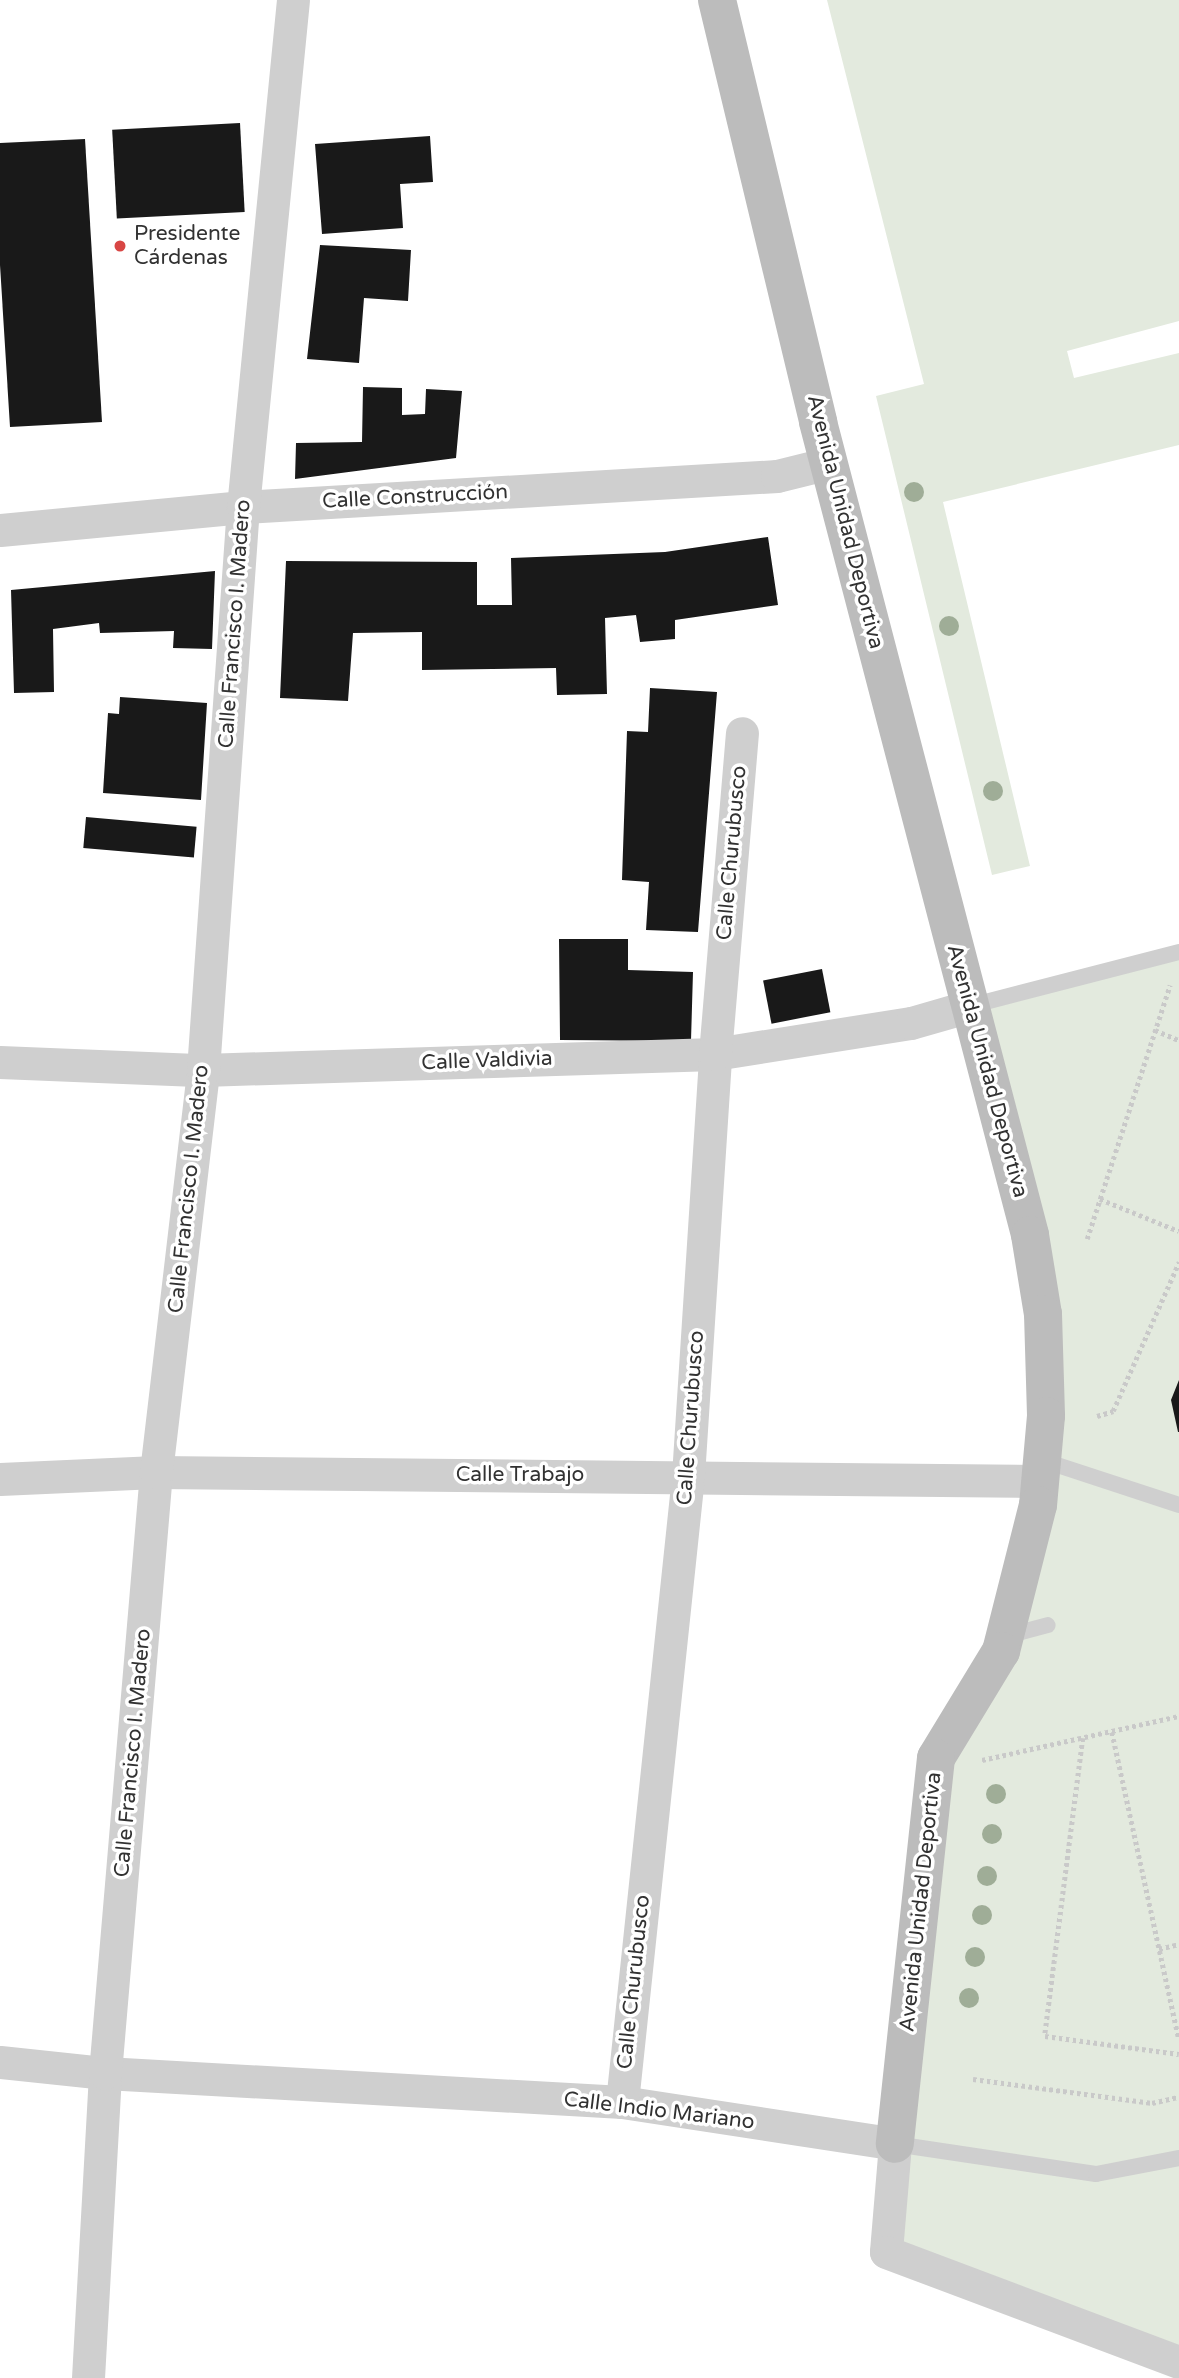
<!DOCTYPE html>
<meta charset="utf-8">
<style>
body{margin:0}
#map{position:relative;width:1179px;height:2378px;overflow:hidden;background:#fff;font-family:"Varela Round",sans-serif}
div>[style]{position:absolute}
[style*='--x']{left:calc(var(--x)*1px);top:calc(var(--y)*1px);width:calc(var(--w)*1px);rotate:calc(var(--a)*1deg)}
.green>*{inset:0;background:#e3eade}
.building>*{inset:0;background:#191919;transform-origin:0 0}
.path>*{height:4.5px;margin-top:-2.25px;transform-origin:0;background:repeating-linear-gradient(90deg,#c9c9c9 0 3.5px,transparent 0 7px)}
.lane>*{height:16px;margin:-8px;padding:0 8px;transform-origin:8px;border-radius:8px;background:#cfcfcf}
.street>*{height:33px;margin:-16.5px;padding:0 16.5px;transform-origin:16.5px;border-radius:16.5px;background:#cfcfcf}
.secondary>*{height:38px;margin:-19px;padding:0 19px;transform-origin:19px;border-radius:19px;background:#bcbcbc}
.trees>*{width:20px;height:20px;margin:-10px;border-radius:50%;background:#9fad97}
.dots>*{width:19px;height:19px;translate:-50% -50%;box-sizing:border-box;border:4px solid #fff;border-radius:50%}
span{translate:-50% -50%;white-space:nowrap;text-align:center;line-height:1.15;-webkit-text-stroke:7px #fff;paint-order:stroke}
.poi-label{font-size:21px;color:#323232}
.left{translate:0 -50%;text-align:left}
.street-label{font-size:21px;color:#323232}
</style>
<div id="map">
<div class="green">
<i style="clip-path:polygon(827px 0,1179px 0,1179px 321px,1067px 351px,1074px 378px,1179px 353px,1179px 445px,943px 502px,1030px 866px,992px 875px,876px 396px,924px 384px)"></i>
<i style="clip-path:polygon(1179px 952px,1179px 2362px,886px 2252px,936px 1758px,1001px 1651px,1046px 1416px,970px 1006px)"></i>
</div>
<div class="building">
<i style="left:240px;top:123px;width:89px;height:128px;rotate:87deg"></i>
<i style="clip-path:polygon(430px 136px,433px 182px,400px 184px,403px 228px,322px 234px,315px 144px)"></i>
<i style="clip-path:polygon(85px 139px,102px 422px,10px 427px,0 265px,0 143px)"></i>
<i style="clip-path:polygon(320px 245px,411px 250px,408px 301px,364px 298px,359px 363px,307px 359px)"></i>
<i style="clip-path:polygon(363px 387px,402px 388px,402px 415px,425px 414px,426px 389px,462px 391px,456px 458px,295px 479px,296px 443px,362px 442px)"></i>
<i style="clip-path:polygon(768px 537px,778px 605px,675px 620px,675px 639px,640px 642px,636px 615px,605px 618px,607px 694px,557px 695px,556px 668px,422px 670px,422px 632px,353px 633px,348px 701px,280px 698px,286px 561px,477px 562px,477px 605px,512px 605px,511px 558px,665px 552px)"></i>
<i style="clip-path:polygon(215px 571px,212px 649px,173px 648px,174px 631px,100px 633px,99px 623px,53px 629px,54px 692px,14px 693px,11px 590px)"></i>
<i style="clip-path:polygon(650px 688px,717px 692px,698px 932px,646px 930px,649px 882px,622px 880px,627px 731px,648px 732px)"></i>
<i style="clip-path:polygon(120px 697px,207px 703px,201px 800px,103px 793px,108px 713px,119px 714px)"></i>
<i style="left:86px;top:817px;width:111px;height:31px;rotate:5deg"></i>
<i style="clip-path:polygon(559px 939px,628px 939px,628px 970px,693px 972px,691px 1041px,560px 1040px)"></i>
<i style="left:822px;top:969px;width:44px;height:60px;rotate:79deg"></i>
<i style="clip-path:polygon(1179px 1380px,1179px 1432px,1178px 1432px,1171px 1400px)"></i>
</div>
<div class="path">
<i style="--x:1155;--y:1030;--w:26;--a:23"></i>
<i style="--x:1100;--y:1199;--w:85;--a:22.1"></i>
<i style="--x:1087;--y:1239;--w:267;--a:-71.9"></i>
<i style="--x:1097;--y:1416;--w:17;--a:-17"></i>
<i style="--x:1113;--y:1411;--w:163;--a:-66.1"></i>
<i style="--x:1112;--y:1732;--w:314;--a:77.7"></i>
<i style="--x:1083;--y:1738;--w:300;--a:97.3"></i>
<i style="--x:1045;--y:2036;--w:135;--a:7.7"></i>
<i style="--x:982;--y:1760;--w:202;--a:-12.6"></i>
<i style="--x:1159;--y:1949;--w:21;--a:-14"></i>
<i style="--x:973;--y:2079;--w:181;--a:7.6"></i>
<i style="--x:1152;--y:2103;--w:28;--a:-13"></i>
</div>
<div class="lane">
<i style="--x:970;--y:1006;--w:216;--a:-14.5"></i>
<i style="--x:1042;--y:1460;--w:144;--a:18.2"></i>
<i style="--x:1007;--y:1636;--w:42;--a:-15"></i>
<i style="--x:895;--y:2144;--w:203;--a:8.5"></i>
<i style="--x:1096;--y:2174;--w:85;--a:-10.9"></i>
</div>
<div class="street">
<i style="--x:0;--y:530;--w:244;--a:-5.4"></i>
<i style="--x:243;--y:507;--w:535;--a:-3.32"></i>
<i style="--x:777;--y:476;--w:54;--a:-14"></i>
<i style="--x:0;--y:1062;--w:203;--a:2.3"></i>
<i style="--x:203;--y:1070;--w:512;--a:-1.79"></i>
<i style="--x:715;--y:1054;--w:198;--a:-9"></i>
<i style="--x:911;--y:1023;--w:61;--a:-16.1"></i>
<i style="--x:0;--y:1479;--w:156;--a:-2.6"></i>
<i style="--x:156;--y:1472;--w:884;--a:0.58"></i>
<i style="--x:0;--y:2062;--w:106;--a:6"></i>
<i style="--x:105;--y:2073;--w:518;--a:3.21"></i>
<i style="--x:622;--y:2102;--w:276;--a:8.7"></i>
<i style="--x:895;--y:2144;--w:108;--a:94.8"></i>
<i style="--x:886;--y:2252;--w:313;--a:20.6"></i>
<i style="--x:622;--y:2102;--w:629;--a:-83.98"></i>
<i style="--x:688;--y:1476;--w:423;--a:-86.3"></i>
<i style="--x:715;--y:1054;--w:322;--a:-85.2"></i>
<i style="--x:88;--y:2378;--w:305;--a:-86.8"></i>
<i style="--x:105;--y:2073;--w:603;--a:-85.15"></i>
<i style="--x:156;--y:1472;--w:405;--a:-83.3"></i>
<i style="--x:203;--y:1070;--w:564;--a:-85.94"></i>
<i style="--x:243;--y:507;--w:509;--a:-84.37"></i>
</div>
<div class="secondary">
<i style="--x:717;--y:0;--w:434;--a:76.5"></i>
<i style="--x:818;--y:422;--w:840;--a:75.38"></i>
<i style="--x:1030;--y:1235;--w:80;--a:80.7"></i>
<i style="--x:1043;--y:1314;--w:102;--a:88.3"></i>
<i style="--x:1046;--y:1416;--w:89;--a:95.1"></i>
<i style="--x:1038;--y:1505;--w:151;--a:104.2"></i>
<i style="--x:1001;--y:1651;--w:125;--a:121.3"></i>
<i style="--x:936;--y:1758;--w:388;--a:96.1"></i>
</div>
<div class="trees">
<i style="left:914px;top:492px"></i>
<i style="left:949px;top:626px"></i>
<i style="left:993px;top:791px"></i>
<i style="left:996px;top:1794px"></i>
<i style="left:992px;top:1834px"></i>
<i style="left:987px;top:1876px"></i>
<i style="left:982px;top:1915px"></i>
<i style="left:975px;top:1957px"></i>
<i style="left:969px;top:1998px"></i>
</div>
<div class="dots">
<i style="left:120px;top:246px;background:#d84644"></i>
</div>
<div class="poi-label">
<span class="left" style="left:134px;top:246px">Presidente<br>Cárdenas</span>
</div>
<div class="street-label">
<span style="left:415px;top:497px;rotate:-3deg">Calle Construcción</span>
<span style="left:845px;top:522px;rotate:76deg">Avenida Unidad Deportiva</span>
<span style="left:235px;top:624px;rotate:-86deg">Calle Francisco I. Madero</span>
<span style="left:732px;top:853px;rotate:-85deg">Calle Churubusco</span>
<span style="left:487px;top:1061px;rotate:-2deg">Calle Valdivia</span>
<span style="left:987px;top:1071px;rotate:75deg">Avenida Unidad Deportiva</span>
<span style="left:189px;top:1189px;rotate:-84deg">Calle Francisco I. Madero</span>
<span style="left:691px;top:1418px;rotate:-86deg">Calle Churubusco</span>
<span style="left:520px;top:1475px">Calle Trabajo</span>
<span style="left:133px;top:1753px;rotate:-85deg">Calle Francisco I. Madero</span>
<span style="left:921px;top:1902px;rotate:-84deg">Avenida Unidad Deportiva</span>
<span style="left:634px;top:1982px;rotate:-84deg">Calle Churubusco</span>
<span style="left:659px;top:2111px;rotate:7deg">Calle Indio Mariano</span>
</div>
</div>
